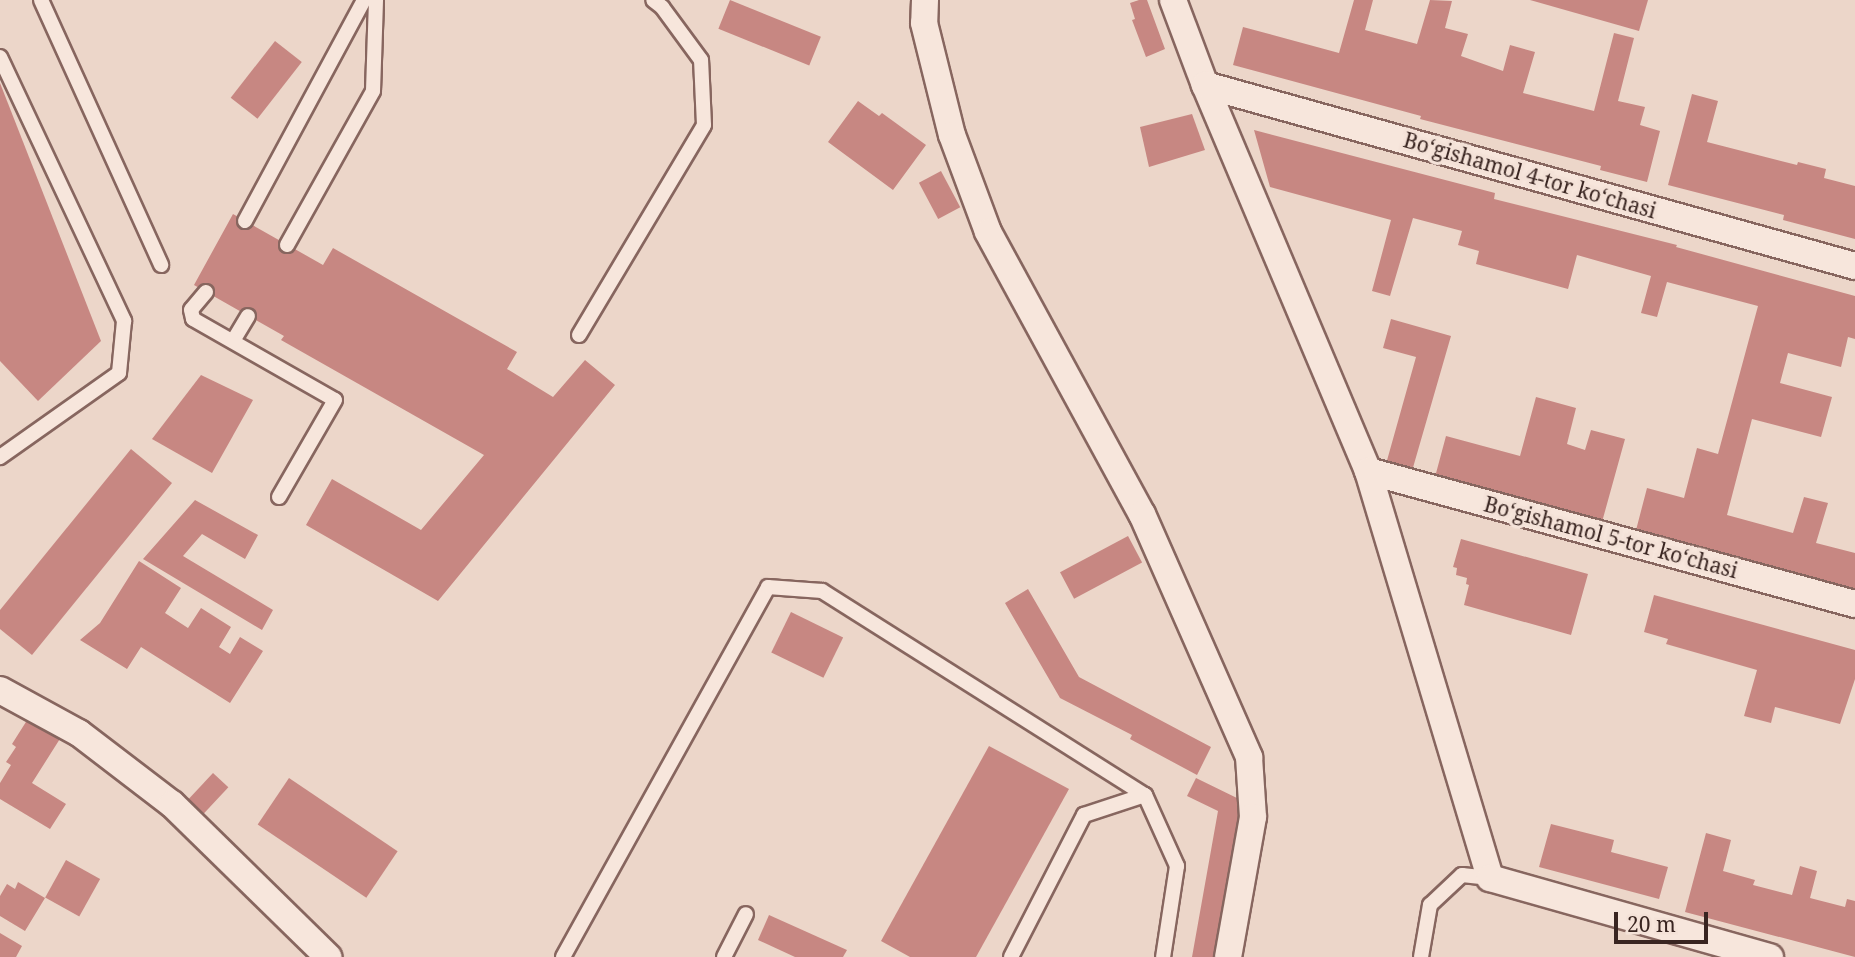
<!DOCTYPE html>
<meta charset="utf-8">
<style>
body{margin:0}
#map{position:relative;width:1855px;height:957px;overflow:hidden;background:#ecd6c9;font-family:"Noto Serif",serif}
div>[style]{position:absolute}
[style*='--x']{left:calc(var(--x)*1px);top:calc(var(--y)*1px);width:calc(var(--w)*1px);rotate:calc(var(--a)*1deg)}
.building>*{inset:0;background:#c78782;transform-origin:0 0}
.roads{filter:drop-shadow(2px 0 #87665f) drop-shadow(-2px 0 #87665f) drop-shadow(0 2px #87665f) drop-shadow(0 -2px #87665f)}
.lane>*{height:14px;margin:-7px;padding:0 7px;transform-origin:7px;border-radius:7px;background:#f7e6dc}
.street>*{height:26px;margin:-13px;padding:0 13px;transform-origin:13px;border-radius:13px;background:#f7e6dc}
span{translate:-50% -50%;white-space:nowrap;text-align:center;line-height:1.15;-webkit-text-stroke:7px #f4e2d8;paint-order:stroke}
.street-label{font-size:21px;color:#392521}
.scale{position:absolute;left:1614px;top:912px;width:94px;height:32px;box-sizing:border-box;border:4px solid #392521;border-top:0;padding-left:9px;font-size:21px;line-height:24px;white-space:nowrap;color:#392521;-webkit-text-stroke:5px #f4e2d8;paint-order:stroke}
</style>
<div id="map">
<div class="building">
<i style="left:730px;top:0;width:98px;height:31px;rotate:22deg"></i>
<i style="clip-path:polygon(1139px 0,1147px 0,1165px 49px,1146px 57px,1132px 20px,1135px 19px,1130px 3px)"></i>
<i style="clip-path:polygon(1354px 0,1373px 0,1365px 30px,1417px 44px,1430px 0,1452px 1px,1445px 28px,1468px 34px,1461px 56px,1503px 71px,1510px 45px,1535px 52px,1523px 93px,1594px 111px,1614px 33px,1634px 38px,1618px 101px,1645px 107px,1640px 125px,1660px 131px,1647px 182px,1600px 170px,1601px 166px,1420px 119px,1421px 116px,1233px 65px,1243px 27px,1339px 53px)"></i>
<i style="clip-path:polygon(1530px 0,1648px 0,1639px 31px)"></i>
<i style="left:275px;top:41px;width:34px;height:72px;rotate:38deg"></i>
<i style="clip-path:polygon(0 83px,101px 341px,38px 401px,0 361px)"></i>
<i style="clip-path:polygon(1692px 94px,1718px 101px,1707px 142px,1797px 165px,1798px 162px,1826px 169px,1824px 178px,1855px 186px,1855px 239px,1783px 220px,1784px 215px,1668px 185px)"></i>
<i style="clip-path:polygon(858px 101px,879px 116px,882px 113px,926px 145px,893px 190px,828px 142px)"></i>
<i style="clip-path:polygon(1192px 114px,1205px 150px,1149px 167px,1140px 127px)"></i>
<i style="clip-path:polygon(1254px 130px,1495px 193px,1494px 199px,1677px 245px,1676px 247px,1855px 296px,1855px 339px,1848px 337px,1841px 367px,1788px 353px,1780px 383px,1832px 397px,1821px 437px,1752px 419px,1727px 515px,1793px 533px,1804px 497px,1828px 503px,1816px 543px,1855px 553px,1855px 597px,1635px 534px,1647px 488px,1684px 498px,1697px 448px,1718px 454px,1758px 306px,1667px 282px,1657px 317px,1641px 313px,1651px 276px,1577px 255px,1568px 289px,1476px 264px,1479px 251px,1458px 245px,1462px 231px,1413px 218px,1390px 296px,1372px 291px,1391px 220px,1270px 187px)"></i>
<i style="left:941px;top:171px;width:41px;height:25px;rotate:62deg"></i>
<i style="clip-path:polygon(233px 214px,323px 265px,333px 248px,517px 352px,507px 369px,553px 397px,585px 360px,615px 385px,438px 601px,306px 525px,332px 479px,421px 530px,484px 455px,281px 340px,284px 336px,194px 285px)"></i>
<i style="clip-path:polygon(1391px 319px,1451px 336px,1412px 471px,1386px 464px,1416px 357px,1383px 348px)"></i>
<i style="clip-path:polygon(201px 375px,253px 400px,212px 473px,152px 439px)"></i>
<i style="clip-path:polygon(1536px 397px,1576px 408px,1567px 444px,1585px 450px,1591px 430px,1625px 439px,1602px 522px,1435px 477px,1446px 436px,1520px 456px)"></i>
<i style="clip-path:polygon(131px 449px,172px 483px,32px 655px,0 629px,0 610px)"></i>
<i style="clip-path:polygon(195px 500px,258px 535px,245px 559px,202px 534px,183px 556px,273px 610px,262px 630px,143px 559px)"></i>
<i style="left:1128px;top:536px;width:30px;height:77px;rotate:62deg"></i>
<i style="clip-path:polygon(1461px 539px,1588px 574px,1571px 635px,1464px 605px,1469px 585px,1466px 584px,1467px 578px,1456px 575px,1457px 568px,1453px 567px)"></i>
<i style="clip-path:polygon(139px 561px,181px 588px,165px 613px,188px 628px,201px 608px,231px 627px,219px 647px,230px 654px,240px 637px,263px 651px,230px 703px,141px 647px,127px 669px,80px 640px,100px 623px)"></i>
<i style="clip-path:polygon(1028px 589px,1079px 677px,1211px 747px,1197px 775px,1130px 739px,1132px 735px,1060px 698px,1005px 603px)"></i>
<i style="clip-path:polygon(1654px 595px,1855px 650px,1855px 679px,1840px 724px,1775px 707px,1771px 723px,1744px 716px,1757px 670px,1666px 644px,1668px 639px,1644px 632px)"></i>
<i style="left:791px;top:612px;width:58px;height:45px;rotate:26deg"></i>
<i style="clip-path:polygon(31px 714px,63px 734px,32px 783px,66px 804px,50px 829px,0 799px,0 783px,11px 765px,6px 762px,16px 747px,12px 744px)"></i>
<i style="clip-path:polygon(989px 746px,1069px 789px,976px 957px,910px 957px,881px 941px)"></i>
<i style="left:213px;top:773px;width:21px;height:38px;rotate:43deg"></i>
<i style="left:289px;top:778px;width:131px;height:56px;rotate:34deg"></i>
<i style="clip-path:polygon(1196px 778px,1241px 800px,1213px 957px,1192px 957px,1218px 811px,1187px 796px)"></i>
<i style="clip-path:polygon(1551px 824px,1614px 840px,1611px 852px,1668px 867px,1659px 899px,1539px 867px)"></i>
<i style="clip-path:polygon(1706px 833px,1731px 840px,1723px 871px,1755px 880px,1753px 885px,1792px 895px,1800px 866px,1817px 871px,1810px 898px,1845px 907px,1847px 899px,1855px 901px,1855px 957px,1685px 912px)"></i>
<i style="left:66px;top:860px;width:39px;height:43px;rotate:29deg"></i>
<i style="clip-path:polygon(18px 882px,45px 898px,25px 931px,0 916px,0 896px,7px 884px,15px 889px)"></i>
<i style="clip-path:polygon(769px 915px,847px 950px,843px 957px,795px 957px,758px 940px)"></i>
<i style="clip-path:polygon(0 933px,22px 946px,16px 957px,0 957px)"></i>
</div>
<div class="roads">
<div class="lane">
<i style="--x:41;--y:0;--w:291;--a:65.6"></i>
<i style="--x:0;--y:57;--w:292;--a:64.8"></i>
<i style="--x:124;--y:321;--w:52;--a:95.5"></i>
<i style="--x:119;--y:373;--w:146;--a:144.8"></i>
<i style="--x:245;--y:221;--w:251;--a:-61.7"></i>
<i style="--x:287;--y:245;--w:176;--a:-60.8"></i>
<i style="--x:373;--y:91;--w:91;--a:-88.1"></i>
<i style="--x:206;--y:292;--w:23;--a:130"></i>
<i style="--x:191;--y:310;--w:9;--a:77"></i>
<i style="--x:193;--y:319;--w:163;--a:29.7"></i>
<i style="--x:335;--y:400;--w:112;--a:120"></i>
<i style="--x:579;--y:335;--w:244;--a:-59.2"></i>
<i style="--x:704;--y:125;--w:65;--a:-92.6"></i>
<i style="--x:701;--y:60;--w:66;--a:-126.3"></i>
<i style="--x:662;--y:7;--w:11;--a:-142"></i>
<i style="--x:233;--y:341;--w:29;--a:-59"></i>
<i style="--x:563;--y:957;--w:423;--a:-61"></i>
<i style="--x:768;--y:587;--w:54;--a:4.2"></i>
<i style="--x:822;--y:591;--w:382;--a:32.3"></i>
<i style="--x:1145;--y:795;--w:78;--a:65.7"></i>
<i style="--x:1177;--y:866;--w:92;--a:98.7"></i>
<i style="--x:724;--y:957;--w:48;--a:-62.9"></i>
<i style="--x:1011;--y:957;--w:160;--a:-62.8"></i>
<i style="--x:1084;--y:815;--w:64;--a:-18.2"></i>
<i style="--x:1421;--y:957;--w:53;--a:-80.2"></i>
<i style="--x:1430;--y:905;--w:44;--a:-43.2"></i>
<i style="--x:1462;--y:875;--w:28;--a:6"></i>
</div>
<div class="street">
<i style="--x:925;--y:0;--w:23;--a:92"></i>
<i style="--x:924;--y:23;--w:115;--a:76"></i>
<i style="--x:952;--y:135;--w:103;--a:69.6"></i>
<i style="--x:988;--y:232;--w:321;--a:61.4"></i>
<i style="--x:1142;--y:514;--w:266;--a:66.2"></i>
<i style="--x:1249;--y:757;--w:60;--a:86.2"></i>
<i style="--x:1253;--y:817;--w:142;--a:100.1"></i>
<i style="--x:1173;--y:0;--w:91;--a:69.4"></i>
<i style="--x:1205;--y:85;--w:419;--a:67.1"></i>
<i style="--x:1368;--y:471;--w:425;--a:73.3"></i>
<i style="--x:1490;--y:878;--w:291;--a:15.8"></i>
<i style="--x:1205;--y:85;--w:675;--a:15.56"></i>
<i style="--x:1368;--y:471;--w:505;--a:15.28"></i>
<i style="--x:0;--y:690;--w:90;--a:28.6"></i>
<i style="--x:79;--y:733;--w:117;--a:37.4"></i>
<i style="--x:172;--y:804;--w:219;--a:44.4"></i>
</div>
</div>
<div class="street-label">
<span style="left:1530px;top:175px;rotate:16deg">Boʻgishamol 4-tor koʻchasi</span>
<span style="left:1611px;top:537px;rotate:15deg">Boʻgishamol 5-tor koʻchasi</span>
</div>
<div class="scale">20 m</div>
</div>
